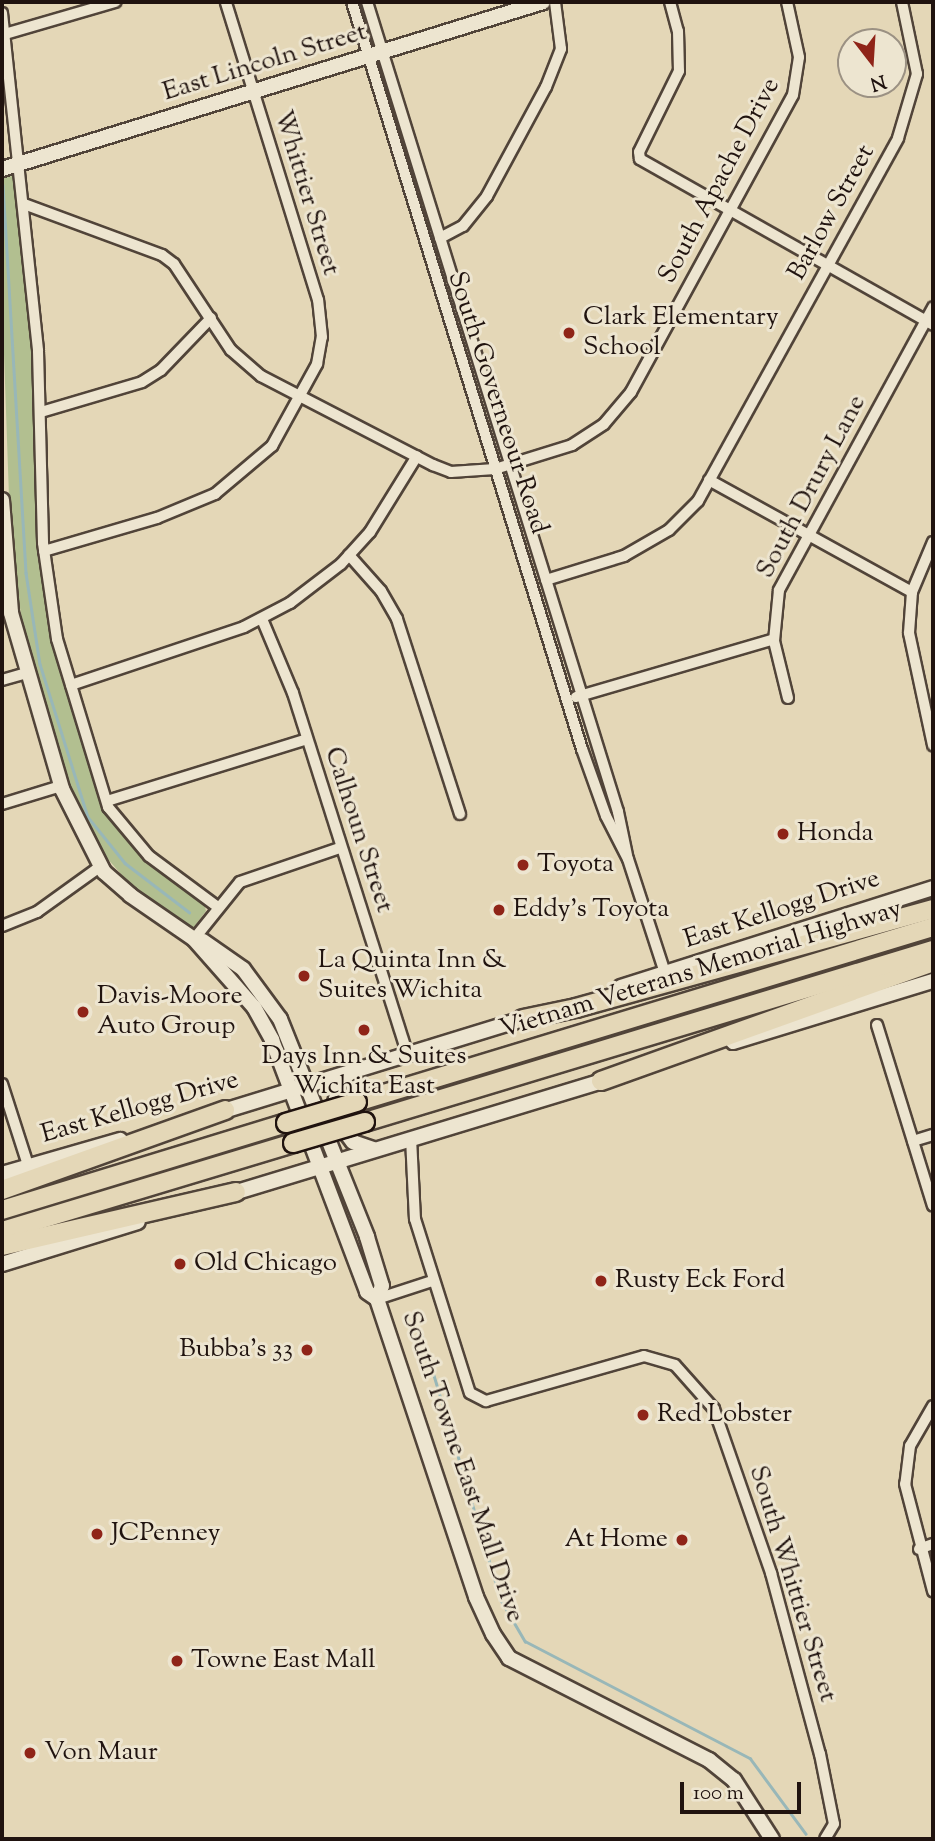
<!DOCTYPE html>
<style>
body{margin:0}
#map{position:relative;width:935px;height:1841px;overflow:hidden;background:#e4d7b7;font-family:"Sorts Mill Goudy",serif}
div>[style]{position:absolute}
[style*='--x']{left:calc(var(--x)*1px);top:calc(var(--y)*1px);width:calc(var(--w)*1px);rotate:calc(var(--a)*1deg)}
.green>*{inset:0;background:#b2bf90}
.stream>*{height:2.5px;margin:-1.25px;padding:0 1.25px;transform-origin:1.25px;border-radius:1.25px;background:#98b7b8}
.roads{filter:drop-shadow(2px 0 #514439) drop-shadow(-2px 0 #514439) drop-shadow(0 2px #514439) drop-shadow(0 -2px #514439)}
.street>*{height:10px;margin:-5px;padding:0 5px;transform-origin:5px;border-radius:5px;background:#ede5d0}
.secondary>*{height:14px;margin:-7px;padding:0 7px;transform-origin:7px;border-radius:7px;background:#ede5d0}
.highway>*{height:18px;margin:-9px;padding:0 9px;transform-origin:9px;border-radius:9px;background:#e4d7b7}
.bridges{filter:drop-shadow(2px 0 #20130f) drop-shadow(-2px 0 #20130f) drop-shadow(0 2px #20130f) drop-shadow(0 -2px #20130f)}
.highway-bridge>*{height:18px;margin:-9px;padding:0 9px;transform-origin:9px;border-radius:9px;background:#e4d7b7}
.dots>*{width:19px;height:19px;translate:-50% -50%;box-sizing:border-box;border:4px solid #ede5d0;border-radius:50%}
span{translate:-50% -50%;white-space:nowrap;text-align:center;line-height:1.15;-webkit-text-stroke:6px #ede5d0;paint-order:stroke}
.street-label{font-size:26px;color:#20130f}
.poi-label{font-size:26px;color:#20130f}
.left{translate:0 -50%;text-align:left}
.right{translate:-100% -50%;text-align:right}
.frame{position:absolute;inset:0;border:4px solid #20130f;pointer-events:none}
.north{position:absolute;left:837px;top:28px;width:70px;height:70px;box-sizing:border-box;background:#ede5d0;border:2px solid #9b9183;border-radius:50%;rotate:163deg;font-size:19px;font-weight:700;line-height:28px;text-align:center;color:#20130f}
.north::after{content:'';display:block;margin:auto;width:24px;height:32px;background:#8f2418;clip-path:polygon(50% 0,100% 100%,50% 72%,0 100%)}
.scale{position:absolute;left:680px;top:1782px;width:121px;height:32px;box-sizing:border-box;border:4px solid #20130f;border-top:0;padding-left:9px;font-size:21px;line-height:24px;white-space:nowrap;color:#20130f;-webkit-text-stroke:5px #ede5d0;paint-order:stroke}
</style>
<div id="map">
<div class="green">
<i style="clip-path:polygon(12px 176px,17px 179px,33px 335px,36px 533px,52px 633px,107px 811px,147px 862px,204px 903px,206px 911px,193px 928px,129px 883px,98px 848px,72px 798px,26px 644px,11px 554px,2px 297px,2px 178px)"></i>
</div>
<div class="stream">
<i style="--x:3;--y:185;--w:389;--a:86.6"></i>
<i style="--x:26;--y:573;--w:92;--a:81.3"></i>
<i style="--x:40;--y:664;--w:160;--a:72.6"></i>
<i style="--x:88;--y:817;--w:59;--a:51.2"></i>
<i style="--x:125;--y:863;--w:81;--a:37.4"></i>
<i style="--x:422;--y:1335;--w:277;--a:73.4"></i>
<i style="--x:501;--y:1600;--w:48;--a:59.7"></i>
<i style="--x:525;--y:1641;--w:254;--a:27.5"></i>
<i style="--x:750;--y:1758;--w:94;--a:53.6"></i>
</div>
<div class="roads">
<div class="street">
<i style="--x:352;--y:2;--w:782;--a:72.89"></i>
<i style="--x:582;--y:749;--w:71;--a:70.3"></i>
<i style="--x:606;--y:816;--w:48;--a:62.9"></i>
<i style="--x:628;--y:859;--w:120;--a:72"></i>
<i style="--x:367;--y:2;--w:848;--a:72.78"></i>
<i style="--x:618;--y:812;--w:44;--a:78.2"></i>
<i style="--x:670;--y:2;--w:30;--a:75"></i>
<i style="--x:678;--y:31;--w:40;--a:88.6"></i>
<i style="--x:679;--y:71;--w:90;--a:116.3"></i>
<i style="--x:639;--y:152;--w:7;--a:82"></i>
<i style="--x:640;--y:159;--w:337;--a:29.5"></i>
<i style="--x:2;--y:13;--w:340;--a:83.9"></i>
<i style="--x:38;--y:351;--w:192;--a:88.5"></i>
<i style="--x:43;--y:543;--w:97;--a:81.7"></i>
<i style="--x:57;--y:639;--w:176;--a:73.1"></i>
<i style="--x:108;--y:807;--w:64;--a:50.1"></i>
<i style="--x:149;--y:856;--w:86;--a:36.5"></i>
<i style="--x:5;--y:34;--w:115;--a:-16.2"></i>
<i style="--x:24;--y:204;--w:147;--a:20.3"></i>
<i style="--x:162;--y:255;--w:15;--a:37"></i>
<i style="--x:174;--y:264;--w:103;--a:56.5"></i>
<i style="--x:231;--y:350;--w:40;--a:41"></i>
<i style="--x:261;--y:376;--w:194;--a:27.4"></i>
<i style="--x:433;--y:465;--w:19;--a:21"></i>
<i style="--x:451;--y:472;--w:44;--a:-3.9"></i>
<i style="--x:495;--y:469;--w:81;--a:-17.3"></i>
<i style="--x:572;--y:445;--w:38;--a:-33"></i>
<i style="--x:604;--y:424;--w:42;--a:-49.8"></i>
<i style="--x:631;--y:392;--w:338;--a:-61.4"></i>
<i style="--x:793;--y:95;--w:38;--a:-81"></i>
<i style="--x:799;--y:57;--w:56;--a:-102.3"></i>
<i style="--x:440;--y:238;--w:26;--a:-28"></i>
<i style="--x:463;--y:226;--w:38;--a:-51"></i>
<i style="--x:487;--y:196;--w:124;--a:-61.6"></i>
<i style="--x:546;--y:87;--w:41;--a:-68.5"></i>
<i style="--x:561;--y:49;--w:47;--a:-97.3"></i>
<i style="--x:41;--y:412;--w:105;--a:-16.5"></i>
<i style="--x:142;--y:382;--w:22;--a:-32"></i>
<i style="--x:161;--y:370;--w:72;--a:-46.1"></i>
<i style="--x:709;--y:480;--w:232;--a:28.9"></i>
<i style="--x:933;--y:542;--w:54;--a:112.8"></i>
<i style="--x:912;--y:592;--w:41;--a:94.2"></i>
<i style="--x:909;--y:633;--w:115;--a:77.9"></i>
<i style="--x:44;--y:551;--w:118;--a:-16.3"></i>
<i style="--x:157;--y:518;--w:63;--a:-22.5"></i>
<i style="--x:215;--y:494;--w:75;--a:-40.1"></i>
<i style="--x:272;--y:446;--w:94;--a:-61.2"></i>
<i style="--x:317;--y:364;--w:27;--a:-80"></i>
<i style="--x:322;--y:337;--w:37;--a:-96"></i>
<i style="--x:318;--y:300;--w:312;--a:-107.2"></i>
<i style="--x:349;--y:555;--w:48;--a:48.4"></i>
<i style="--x:381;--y:591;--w:32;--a:60"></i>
<i style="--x:397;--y:619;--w:205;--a:72.1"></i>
<i style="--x:546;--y:580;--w:82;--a:-17.1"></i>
<i style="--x:624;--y:556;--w:52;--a:-30"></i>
<i style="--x:669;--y:530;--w:41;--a:-45"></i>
<i style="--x:698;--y:501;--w:414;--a:-61.1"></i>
<i style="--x:898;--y:138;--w:67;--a:-73.5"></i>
<i style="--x:917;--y:74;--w:74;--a:-101.8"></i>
<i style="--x:262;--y:619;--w:80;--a:67.3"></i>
<i style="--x:293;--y:693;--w:380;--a:72.4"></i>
<i style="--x:2;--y:680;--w:26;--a:-16"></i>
<i style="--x:71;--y:685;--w:182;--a:-18.5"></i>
<i style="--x:244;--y:627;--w:52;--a:-27.6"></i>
<i style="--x:290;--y:603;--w:64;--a:-37.4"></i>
<i style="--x:341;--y:564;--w:43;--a:-47.8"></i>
<i style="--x:370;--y:532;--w:89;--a:-58.3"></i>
<i style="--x:576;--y:697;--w:206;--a:-16.3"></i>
<i style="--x:788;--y:698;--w:59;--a:-103.8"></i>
<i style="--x:774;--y:641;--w:51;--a:-84.4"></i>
<i style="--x:779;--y:590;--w:322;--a:-61.4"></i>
<i style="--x:107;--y:801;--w:209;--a:-17.2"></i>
<i style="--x:2;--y:804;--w:62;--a:-17"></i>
<i style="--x:2;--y:926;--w:38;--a:-22"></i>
<i style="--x:37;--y:912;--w:79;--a:-35.7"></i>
<i style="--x:194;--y:939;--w:73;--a:-51.1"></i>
<i style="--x:240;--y:882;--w:106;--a:-18.8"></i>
<i style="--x:877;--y:1025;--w:189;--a:72.8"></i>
<i style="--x:2;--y:1084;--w:85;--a:72.2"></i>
<i style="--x:411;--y:1138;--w:81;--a:87.2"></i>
<i style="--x:415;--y:1219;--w:182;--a:72.5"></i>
<i style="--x:470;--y:1393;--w:18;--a:27"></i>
<i style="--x:486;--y:1401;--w:164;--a:-15.9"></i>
<i style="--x:644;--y:1356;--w:32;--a:16"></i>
<i style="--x:675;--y:1365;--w:59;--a:48.4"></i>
<i style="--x:714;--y:1409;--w:174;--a:70.8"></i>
<i style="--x:771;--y:1573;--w:188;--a:74.9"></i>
<i style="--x:820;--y:1754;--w:71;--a:78.7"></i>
<i style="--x:834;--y:1824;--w:17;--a:121"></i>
<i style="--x:913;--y:1141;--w:21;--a:-17"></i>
<i style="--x:377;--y:1299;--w:58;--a:-18.1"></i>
<i style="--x:933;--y:1406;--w:46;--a:119.9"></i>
<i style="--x:910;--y:1446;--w:38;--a:97"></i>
<i style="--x:905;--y:1484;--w:111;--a:75.3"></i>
<i style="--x:919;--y:1549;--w:15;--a:-20"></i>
</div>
<div class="secondary">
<i style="--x:2;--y:169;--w:566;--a:-17.15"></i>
<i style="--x:2;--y:500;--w:113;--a:85.4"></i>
<i style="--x:11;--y:613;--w:183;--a:73.8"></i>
<i style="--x:62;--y:789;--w:93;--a:63.2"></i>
<i style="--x:104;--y:872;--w:35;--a:41"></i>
<i style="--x:130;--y:895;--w:78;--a:34.5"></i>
<i style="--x:194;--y:939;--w:91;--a:48.6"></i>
<i style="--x:254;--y:1007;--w:38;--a:61"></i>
<i style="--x:272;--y:1040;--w:269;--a:69.3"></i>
<i style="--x:367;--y:1292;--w:12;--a:35"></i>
<i style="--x:377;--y:1299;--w:314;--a:71.6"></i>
<i style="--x:476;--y:1597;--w:41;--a:65.3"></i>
<i style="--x:493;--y:1634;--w:29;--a:56"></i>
<i style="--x:509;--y:1658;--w:225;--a:27"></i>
<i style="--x:709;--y:1760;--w:32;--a:39"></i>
<i style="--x:734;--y:1780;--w:70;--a:57.2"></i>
<i style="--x:203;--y:941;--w:49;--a:35"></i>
<i style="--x:243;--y:969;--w:62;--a:53.5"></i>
<i style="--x:280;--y:1019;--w:235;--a:68.2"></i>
<i style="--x:367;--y:1237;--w:51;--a:73"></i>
<i style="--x:382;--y:1286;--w:14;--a:111"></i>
<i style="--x:621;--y:987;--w:327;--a:-17.6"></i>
<i style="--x:733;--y:1042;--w:209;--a:-17"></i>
<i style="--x:351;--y:1072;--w:14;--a:141"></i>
<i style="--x:340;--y:1081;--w:23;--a:103"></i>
<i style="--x:335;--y:1103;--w:33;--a:69"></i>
<i style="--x:347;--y:1134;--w:10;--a:53"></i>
<i style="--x:353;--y:1142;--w:21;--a:19"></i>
<i style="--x:217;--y:1113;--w:330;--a:-17.1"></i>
<i style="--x:2;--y:1174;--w:123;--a:-16.1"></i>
<i style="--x:227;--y:1195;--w:400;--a:-16.9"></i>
<i style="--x:2;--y:1264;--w:142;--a:-17.2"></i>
</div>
<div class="highway">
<i style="--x:523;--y:1019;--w:54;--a:-11.7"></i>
<i style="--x:576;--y:1008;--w:370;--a:-15.5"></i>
<i style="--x:601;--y:1081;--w:347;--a:-19.7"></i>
<i style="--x:357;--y:1102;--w:602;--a:-16.9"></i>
<i style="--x:365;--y:1122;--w:593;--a:-16.85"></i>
<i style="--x:2;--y:1190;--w:237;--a:-19.7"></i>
<i style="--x:2;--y:1210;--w:297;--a:-17"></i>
<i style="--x:2;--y:1231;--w:304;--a:-16.8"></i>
<i style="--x:2;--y:1246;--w:240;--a:-13"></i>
</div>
</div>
<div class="bridges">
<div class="highway-bridge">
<i style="--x:286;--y:1123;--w:74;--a:-16.5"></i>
<i style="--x:293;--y:1143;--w:75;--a:-16.3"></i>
</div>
</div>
<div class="dots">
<i style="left:569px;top:333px;background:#8f2418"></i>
<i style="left:783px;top:834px;background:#8f2418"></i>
<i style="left:523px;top:865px;background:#8f2418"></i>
<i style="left:499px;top:910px;background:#8f2418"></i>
<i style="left:304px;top:976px;background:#8f2418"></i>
<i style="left:83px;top:1012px;background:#8f2418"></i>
<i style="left:364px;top:1030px;background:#8f2418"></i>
<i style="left:180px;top:1264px;background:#8f2418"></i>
<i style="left:601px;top:1281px;background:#8f2418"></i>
<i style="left:307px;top:1350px;background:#8f2418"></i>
<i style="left:643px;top:1415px;background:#8f2418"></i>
<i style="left:97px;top:1534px;background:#8f2418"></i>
<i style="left:682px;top:1540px;background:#8f2418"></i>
<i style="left:177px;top:1661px;background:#8f2418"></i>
<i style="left:30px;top:1753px;background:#8f2418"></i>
</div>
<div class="street-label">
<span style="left:265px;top:63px;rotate:-17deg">East Lincoln Street</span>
<span style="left:720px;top:181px;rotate:-62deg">South Apache Drive</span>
<span style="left:306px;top:193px;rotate:73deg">Whittier Street</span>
<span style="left:832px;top:213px;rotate:-61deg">Barlow Street</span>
<span style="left:497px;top:403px;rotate:72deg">South Governeour Road</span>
<span style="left:812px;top:487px;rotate:-62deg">South Drury Lane</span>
<span style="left:358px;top:830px;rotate:72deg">Calhoun Street</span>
<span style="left:782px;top:910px;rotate:-18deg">East Kellogg Drive</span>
<span style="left:701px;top:970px;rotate:-17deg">Vietnam Veterans Memorial Highway</span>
<span style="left:140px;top:1108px;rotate:-16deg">East Kellogg Drive</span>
<span style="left:462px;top:1467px;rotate:71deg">South Towne East Mall Drive</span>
<span style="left:792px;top:1584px;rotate:73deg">South Whittier Street</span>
</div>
<div class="poi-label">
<span class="left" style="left:583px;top:333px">Clark Elementary<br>School</span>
<span class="left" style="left:797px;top:834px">Honda</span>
<span class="left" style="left:537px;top:865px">Toyota</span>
<span class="left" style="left:513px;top:910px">Eddy's Toyota</span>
<span class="left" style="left:318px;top:976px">La Quinta Inn &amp;<br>Suites Wichita</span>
<span class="left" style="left:97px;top:1012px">Davis-Moore<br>Auto Group</span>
<span style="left:364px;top:1072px">Days Inn &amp; Suites<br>Wichita East</span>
<span class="left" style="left:194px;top:1264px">Old Chicago</span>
<span class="left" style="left:615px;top:1281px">Rusty Eck Ford</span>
<span class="right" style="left:293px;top:1350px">Bubba's 33</span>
<span class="left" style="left:657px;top:1415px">Red Lobster</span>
<span class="left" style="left:111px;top:1534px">JCPenney</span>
<span class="right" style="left:668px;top:1540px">At Home</span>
<span class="left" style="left:191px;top:1661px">Towne East Mall</span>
<span class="left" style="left:44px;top:1753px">Von Maur</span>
</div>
<div class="frame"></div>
<div class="north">N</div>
<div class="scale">100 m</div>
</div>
